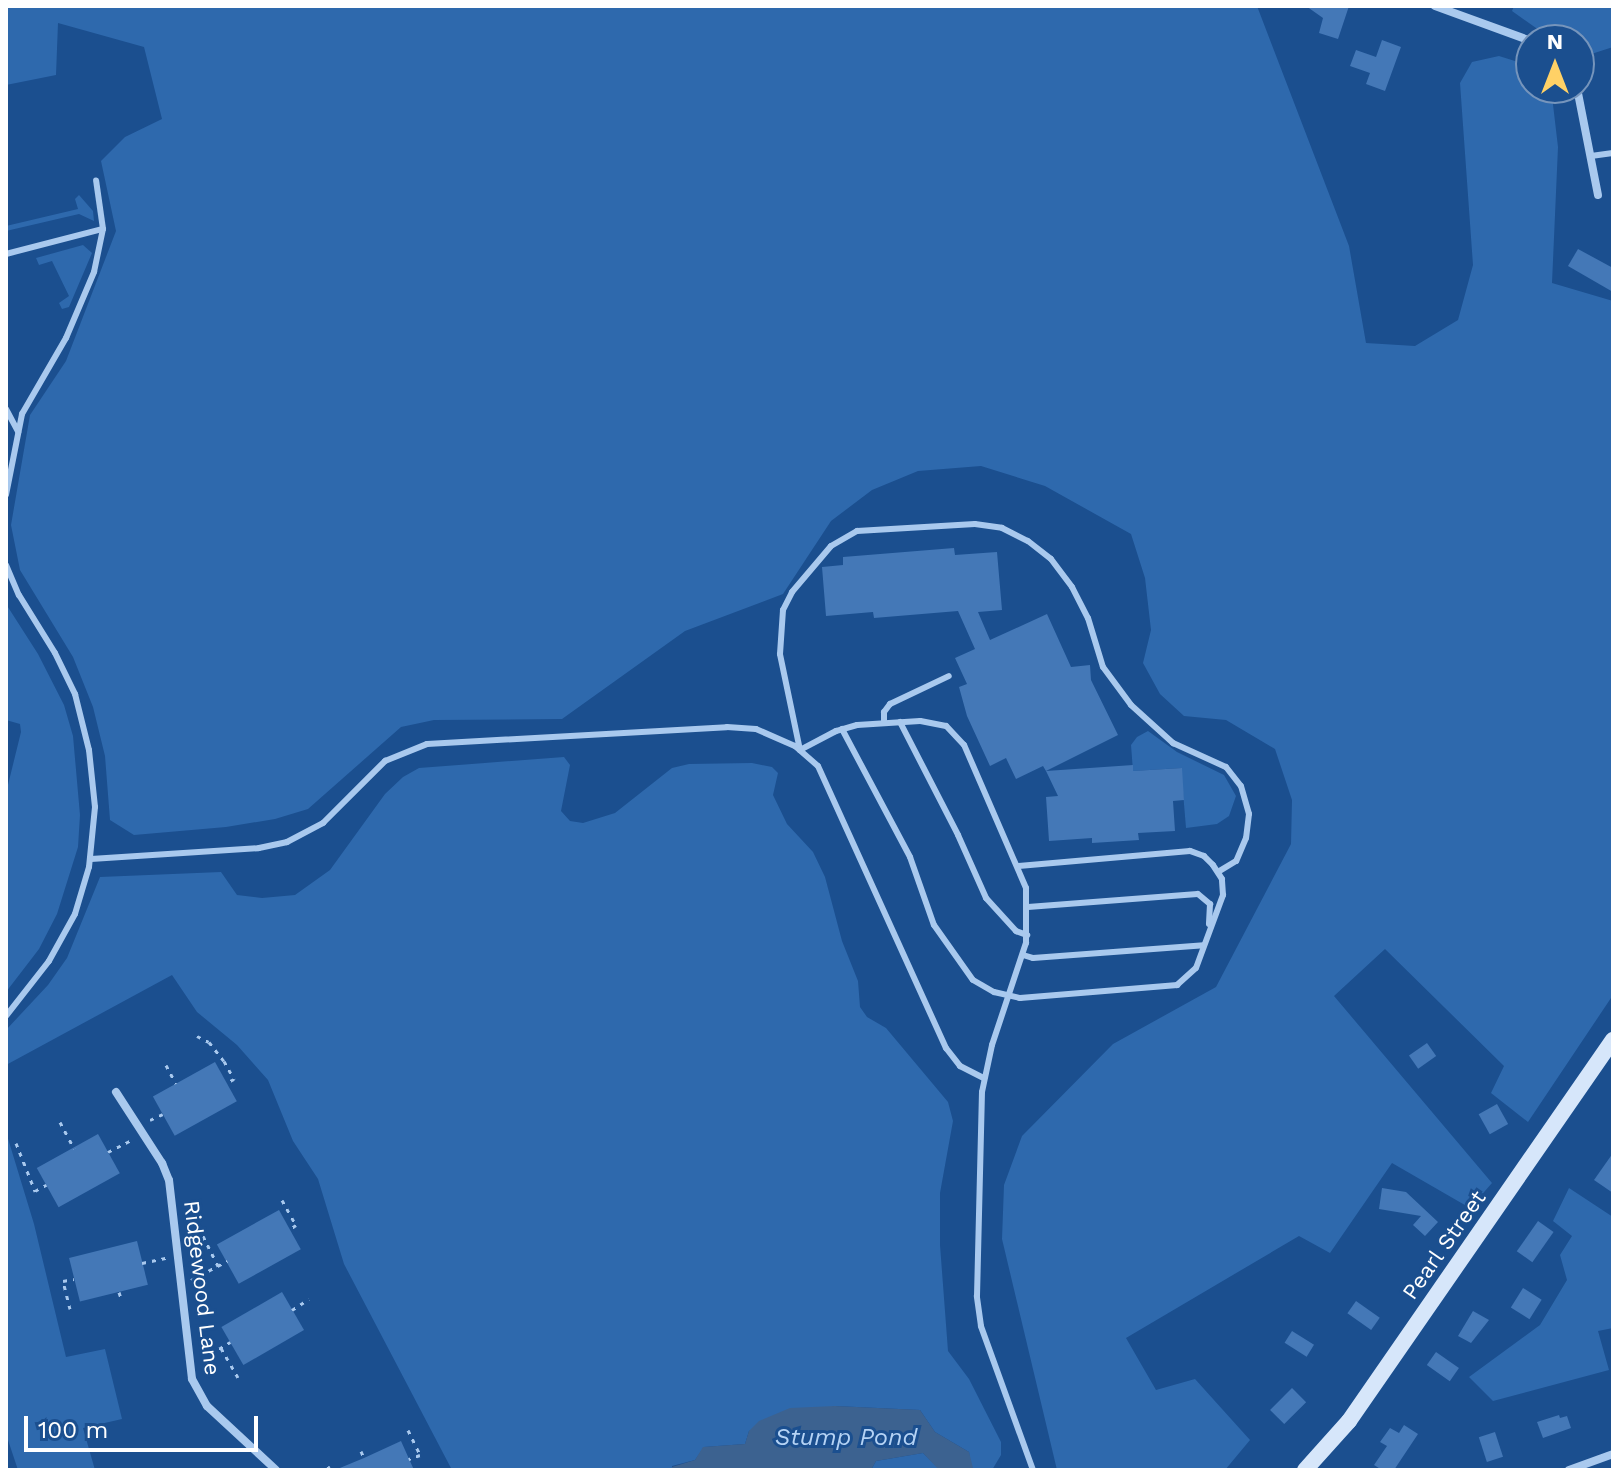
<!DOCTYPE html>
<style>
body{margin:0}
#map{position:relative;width:1619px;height:1476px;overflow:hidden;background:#1b4f8f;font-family:"Work Sans",sans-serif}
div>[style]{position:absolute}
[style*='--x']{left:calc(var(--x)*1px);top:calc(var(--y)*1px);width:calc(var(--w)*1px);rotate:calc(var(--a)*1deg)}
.green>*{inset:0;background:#2e69ad}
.water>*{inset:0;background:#3c6290}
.building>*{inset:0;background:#4478b7;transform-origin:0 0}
.path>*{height:3px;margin-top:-1.5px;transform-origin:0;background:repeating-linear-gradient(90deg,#a9c9ee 0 4px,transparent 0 10px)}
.lane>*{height:6px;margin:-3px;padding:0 3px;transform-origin:3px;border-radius:3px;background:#a9c9ee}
.street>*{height:8px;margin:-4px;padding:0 4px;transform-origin:4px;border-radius:4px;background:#a9c9ee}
.secondary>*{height:16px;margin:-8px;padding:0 8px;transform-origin:8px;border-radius:8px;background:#d6e6fa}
span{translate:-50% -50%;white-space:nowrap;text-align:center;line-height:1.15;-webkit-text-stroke:6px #1b4f8f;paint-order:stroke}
.street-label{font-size:22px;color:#fff}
.water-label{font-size:24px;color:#b5d3f5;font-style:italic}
.frame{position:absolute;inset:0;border:8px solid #fff;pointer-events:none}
.north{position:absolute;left:1515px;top:24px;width:80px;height:80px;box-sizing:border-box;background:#1b4f8f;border:2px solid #7695bc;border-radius:50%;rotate:0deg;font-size:22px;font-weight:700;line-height:32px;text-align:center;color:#fff}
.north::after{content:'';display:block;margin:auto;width:28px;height:36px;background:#ffd166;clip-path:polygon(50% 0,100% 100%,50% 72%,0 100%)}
.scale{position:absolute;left:24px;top:1416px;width:234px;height:36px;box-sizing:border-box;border:4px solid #fff;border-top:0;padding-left:10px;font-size:24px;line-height:28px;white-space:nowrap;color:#fff;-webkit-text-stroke:6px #1b4f8f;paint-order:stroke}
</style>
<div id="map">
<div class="green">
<i style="clip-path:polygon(6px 6px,1257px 6px,1349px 246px,1366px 343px,1415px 346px,1458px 320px,1473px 265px,1460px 83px,1472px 62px,1499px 56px,1531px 66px,1531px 88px,1547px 88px,1552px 96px,1558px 147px,1552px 283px,1613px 301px,1613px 995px,1528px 1122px,1491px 1093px,1504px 1066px,1385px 949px,1334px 996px,1492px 1183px,1470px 1208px,1392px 1163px,1330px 1253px,1299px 1236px,1126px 1338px,1156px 1390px,1195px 1379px,1250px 1440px,1225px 1470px,1057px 1470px,1002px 1239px,1004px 1185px,1022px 1136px,1113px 1044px,1216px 987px,1291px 844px,1292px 800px,1275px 749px,1226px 720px,1184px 716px,1160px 694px,1143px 663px,1151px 630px,1145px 578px,1131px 534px,1045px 486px,981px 466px,918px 471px,872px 490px,831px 521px,783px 594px,685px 631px,562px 719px,434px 720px,401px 727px,308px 809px,275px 819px,226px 827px,134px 835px,110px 820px,105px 756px,93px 707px,73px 657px,20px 570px,11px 525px,30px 415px,66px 361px,116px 231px,101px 161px,125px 137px,162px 119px,144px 47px,58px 23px,56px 75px,6px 85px)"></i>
<i style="clip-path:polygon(1514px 6px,1613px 6px,1613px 47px,1579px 58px,1579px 40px,1553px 40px,1512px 11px)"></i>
<i style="clip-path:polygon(79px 195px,93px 211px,94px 221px,79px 214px,6px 231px,6px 226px,78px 209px,75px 199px)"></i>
<i style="clip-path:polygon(83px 245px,92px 253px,69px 307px,62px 309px,59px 303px,69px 296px,52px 261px,39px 265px,36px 258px)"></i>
<i style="clip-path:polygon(6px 604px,38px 654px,64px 705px,73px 736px,80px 815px,78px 847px,57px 914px,39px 949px,6px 992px,6px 793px,21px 732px,20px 724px,6px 720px)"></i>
<i style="clip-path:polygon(1148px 731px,1177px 752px,1224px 775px,1236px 796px,1229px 816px,1217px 824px,1186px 828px,1181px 768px,1133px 771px,1131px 745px,1137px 737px)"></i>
<i style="clip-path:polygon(564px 757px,570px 765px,561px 811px,570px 821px,583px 823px,615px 813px,672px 768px,689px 764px,752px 763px,772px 767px,778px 773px,773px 795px,787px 824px,813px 852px,825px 877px,842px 941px,858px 981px,860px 1007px,867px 1017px,886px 1028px,948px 1102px,953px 1121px,940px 1193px,940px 1245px,948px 1351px,969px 1379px,1001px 1442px,1001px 1455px,992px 1470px,971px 1470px,969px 1452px,935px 1432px,920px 1410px,835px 1406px,749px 1431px,745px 1444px,704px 1447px,695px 1460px,672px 1466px,672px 1470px,452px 1470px,344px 1264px,318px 1179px,293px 1141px,268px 1080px,237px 1045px,197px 1012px,172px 975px,6px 1065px,6px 1030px,48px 985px,67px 958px,100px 877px,221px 872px,237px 895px,262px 898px,295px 895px,330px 870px,385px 794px,403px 777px,419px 768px)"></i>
<i style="clip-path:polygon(6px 1132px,34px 1224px,66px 1357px,105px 1349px,122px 1419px,83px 1428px,95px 1470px,18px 1470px,6px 1434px)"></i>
<i style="clip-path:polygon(1569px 1188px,1613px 1217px,1613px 1328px,1598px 1331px,1609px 1370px,1493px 1401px,1469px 1377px,1540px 1325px,1567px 1280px,1560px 1255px,1572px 1236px,1553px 1221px)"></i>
<i style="clip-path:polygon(923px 1453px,940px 1470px,871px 1470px,876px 1461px)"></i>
</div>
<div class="water">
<i style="clip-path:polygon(835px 1406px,920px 1410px,935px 1432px,969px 1452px,973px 1468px,939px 1470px,923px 1453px,876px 1461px,871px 1470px,672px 1470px,672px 1467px,695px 1460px,703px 1447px,745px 1444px,749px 1431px,759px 1421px,790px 1408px)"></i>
</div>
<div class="building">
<i style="clip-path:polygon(1306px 6px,1349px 6px,1338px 39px,1319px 33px,1323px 18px)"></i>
<i style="clip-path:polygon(1382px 40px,1401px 47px,1385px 91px,1366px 84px,1370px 73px,1350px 66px,1356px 50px,1376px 57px)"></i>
<i style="clip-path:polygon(1578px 249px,1613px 268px,1613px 292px,1568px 266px)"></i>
<i style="clip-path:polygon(954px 548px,955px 555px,997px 552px,1002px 610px,978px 612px,990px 640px,1047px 614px,1071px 667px,1090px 665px,1091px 680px,1118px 735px,1046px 771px,1043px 766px,1016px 779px,1006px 758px,990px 766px,967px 716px,959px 687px,967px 684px,955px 658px,975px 649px,958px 611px,874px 618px,873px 612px,826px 616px,822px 567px,843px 565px,843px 557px)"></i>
<i style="clip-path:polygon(1133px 765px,1133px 771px,1182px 768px,1184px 800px,1173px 801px,1175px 831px,1138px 833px,1139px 840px,1092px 843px,1092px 838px,1049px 841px,1046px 797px,1058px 796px,1046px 771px)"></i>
<i style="left:1427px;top:1043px;width:16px;height:22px;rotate:55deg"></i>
<i style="left:215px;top:1062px;width:45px;height:71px;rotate:61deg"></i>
<i style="left:1497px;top:1104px;width:23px;height:21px;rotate:61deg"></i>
<i style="left:98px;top:1134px;width:45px;height:70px;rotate:61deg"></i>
<i style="clip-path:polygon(1613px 1153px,1613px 1193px,1594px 1180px)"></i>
<i style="clip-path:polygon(1382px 1188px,1406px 1192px,1438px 1222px,1425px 1236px,1413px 1225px,1421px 1216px,1379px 1209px)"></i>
<i style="left:279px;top:1210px;width:45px;height:71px;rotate:61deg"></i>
<i style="left:1538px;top:1221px;width:19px;height:37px;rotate:35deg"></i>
<i style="left:137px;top:1241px;width:45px;height:70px;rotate:76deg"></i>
<i style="left:1523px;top:1288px;width:22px;height:23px;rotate:32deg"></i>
<i style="left:282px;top:1292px;width:44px;height:70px;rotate:60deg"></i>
<i style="left:1356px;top:1301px;width:29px;height:15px;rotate:35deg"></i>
<i style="clip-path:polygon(1473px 1311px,1489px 1320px,1471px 1343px,1458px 1336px)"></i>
<i style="left:1292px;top:1331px;width:26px;height:14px;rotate:32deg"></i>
<i style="left:1436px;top:1352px;width:28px;height:16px;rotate:35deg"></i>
<i style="left:1292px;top:1388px;width:20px;height:31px;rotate:45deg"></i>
<i style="clip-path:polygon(1559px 1415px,1560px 1418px,1567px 1416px,1571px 1428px,1543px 1438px,1537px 1422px)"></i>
<i style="clip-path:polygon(1404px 1425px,1418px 1434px,1394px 1470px,1382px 1470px,1374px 1465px,1387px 1446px,1380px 1442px,1390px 1428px,1399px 1433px)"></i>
<i style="left:1495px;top:1432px;width:26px;height:17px;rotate:72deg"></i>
<i style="clip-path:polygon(401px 1441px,414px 1470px,335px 1470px,364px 1458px)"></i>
</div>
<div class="path">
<i style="--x:197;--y:1036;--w:13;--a:27"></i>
<i style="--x:209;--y:1042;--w:24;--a:52"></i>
<i style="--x:224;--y:1061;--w:21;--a:61"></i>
<i style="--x:234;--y:1079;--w:9;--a:153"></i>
<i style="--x:166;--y:1065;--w:21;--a:62"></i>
<i style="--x:150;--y:1120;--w:14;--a:-25"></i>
<i style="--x:60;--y:1122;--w:30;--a:62"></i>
<i style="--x:16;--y:1143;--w:52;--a:68.4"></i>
<i style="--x:35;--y:1191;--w:13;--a:-29"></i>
<i style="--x:108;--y:1152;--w:28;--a:-27"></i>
<i style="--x:282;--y:1200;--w:29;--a:61"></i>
<i style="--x:296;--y:1225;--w:7;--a:146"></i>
<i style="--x:194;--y:1218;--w:54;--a:63.4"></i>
<i style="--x:142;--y:1263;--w:25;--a:-12"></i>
<i style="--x:191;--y:1280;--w:41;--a:-27.8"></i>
<i style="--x:119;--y:1292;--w:6;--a:72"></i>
<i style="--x:70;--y:1309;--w:29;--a:-104"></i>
<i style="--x:63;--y:1281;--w:11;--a:-10"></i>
<i style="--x:292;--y:1310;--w:20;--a:-33"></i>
<i style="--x:221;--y:1348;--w:34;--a:60"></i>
<i style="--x:202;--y:1359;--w:33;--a:-31"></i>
<i style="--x:408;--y:1430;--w:28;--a:64"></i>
<i style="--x:420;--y:1455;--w:12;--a:160"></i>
<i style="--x:361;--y:1451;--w:8;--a:67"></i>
<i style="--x:328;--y:1466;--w:4;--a:63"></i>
</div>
<div class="lane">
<i style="--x:1591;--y:156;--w:22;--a:-8"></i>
<i style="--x:6;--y:254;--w:100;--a:-14.5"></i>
<i style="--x:6;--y:409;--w:26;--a:62"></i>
<i style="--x:6;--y:495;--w:83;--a:-78.8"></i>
<i style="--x:22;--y:414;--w:88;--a:-59.9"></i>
<i style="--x:66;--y:338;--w:72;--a:-67"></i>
<i style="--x:94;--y:272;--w:44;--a:-78.2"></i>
<i style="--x:103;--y:229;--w:49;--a:-98.1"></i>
<i style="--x:6;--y:565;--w:33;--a:67"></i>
<i style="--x:19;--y:595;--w:68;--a:58.2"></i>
<i style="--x:55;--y:653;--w:46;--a:64"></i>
<i style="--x:75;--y:694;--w:58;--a:76"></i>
<i style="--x:89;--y:750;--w:57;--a:84"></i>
<i style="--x:95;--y:807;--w:60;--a:95.7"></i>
<i style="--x:89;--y:867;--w:49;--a:106.6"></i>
<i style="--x:75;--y:914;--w:54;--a:119"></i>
<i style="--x:49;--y:961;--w:70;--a:128"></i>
<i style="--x:900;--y:722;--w:127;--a:62.8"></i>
<i style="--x:958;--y:835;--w:69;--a:66"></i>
<i style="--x:986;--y:898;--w:45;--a:47.7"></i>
<i style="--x:1016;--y:931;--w:12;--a:20"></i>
<i style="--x:884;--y:723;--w:11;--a:-90"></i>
<i style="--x:884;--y:712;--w:10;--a:-53"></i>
<i style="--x:890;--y:704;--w:65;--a:-25.4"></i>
<i style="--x:842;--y:729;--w:145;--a:62"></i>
<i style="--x:910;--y:857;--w:72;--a:70.6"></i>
<i style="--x:934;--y:925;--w:67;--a:54.7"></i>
<i style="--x:973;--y:980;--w:24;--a:30"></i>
<i style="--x:994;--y:992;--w:27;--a:13"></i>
<i style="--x:1020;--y:998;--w:158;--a:-4.7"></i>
<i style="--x:1177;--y:985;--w:25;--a:-42"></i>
<i style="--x:1196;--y:968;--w:78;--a:-69.7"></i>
<i style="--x:1223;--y:895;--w:16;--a:-94"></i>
<i style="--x:1222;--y:879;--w:17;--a:-123"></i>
<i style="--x:1213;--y:865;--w:13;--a:-135"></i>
<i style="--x:1204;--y:856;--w:15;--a:-160"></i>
<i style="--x:1190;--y:851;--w:172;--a:175"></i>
<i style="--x:91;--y:859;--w:168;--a:-3.7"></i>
<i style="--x:259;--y:848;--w:29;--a:-12"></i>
<i style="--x:287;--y:842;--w:41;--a:-27.8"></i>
<i style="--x:323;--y:823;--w:88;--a:-45"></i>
<i style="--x:385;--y:761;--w:45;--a:-22"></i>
<i style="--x:427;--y:744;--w:300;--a:-3.2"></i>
<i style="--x:727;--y:727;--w:29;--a:4"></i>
<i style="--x:756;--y:729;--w:43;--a:23.6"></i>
<i style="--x:795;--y:746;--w:30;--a:41"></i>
<i style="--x:818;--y:766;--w:310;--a:65.6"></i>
<i style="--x:946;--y:1048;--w:23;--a:52"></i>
<i style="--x:960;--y:1066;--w:27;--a:27"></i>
<i style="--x:1028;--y:907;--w:170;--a:-4.4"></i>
<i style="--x:1198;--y:894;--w:16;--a:40"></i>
<i style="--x:1210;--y:904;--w:20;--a:93"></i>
<i style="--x:1023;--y:955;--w:10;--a:17"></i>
<i style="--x:1033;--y:958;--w:171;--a:-4.3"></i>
<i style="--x:1033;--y:1470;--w:153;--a:-109.9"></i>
<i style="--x:981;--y:1326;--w:30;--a:-98"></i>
<i style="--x:977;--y:1296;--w:204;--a:-88.6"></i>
<i style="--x:982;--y:1092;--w:48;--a:-78"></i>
<i style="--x:992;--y:1045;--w:108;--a:-71.6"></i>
<i style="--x:1026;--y:943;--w:55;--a:-90"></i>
<i style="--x:1026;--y:888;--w:156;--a:-113.4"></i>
<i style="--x:964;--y:745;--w:26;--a:-133"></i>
<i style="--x:946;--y:726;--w:26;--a:-169"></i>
<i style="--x:920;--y:721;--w:63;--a:176.4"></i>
<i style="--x:857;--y:725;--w:22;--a:164"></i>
<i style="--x:836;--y:731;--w:41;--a:152.2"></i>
<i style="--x:800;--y:750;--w:98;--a:-101.8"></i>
<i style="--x:780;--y:654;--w:44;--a:-86.1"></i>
<i style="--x:783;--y:610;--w:20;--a:-63"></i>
<i style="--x:792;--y:592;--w:60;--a:-49.7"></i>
<i style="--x:831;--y:546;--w:30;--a:-30"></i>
<i style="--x:857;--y:531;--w:118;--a:-3.4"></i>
<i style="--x:975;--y:524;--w:27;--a:8"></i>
<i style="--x:1002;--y:528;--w:29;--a:27"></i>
<i style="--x:1028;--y:541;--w:29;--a:38"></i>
<i style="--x:1051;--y:559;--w:35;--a:53"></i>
<i style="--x:1072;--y:587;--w:35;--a:63"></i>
<i style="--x:1088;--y:618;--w:51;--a:73"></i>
<i style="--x:1103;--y:667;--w:47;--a:53.6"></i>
<i style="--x:1131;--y:705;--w:57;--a:42.1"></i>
<i style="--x:1173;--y:743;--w:58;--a:24.4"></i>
<i style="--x:1226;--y:767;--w:24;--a:52"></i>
<i style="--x:1241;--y:786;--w:29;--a:74"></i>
<i style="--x:1249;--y:814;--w:24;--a:97"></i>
<i style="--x:1246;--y:838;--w:25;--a:113"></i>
<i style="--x:1236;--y:861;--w:21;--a:149"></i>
</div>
<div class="street">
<i style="--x:1435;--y:6;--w:102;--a:20"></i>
<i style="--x:1577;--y:88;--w:109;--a:78.9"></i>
<i style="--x:116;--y:1092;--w:85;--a:57.1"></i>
<i style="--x:162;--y:1163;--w:18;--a:68"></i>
<i style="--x:169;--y:1180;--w:200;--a:83.4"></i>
<i style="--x:192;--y:1379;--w:31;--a:61"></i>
<i style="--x:207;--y:1406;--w:94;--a:42.8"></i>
<i style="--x:1569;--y:1470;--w:47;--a:-20"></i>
</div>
<div class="secondary">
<i style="--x:1305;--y:1470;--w:66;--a:-48.1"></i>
<i style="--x:1349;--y:1421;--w:464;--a:-55.3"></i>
</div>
<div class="street-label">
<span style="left:1444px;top:1245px;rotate:-55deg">Pearl Street</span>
<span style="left:202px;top:1288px;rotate:83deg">Ridgewood Lane</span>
</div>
<div class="water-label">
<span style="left:846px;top:1438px">Stump Pond</span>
</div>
<div class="frame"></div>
<div class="north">N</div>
<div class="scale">100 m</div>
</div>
